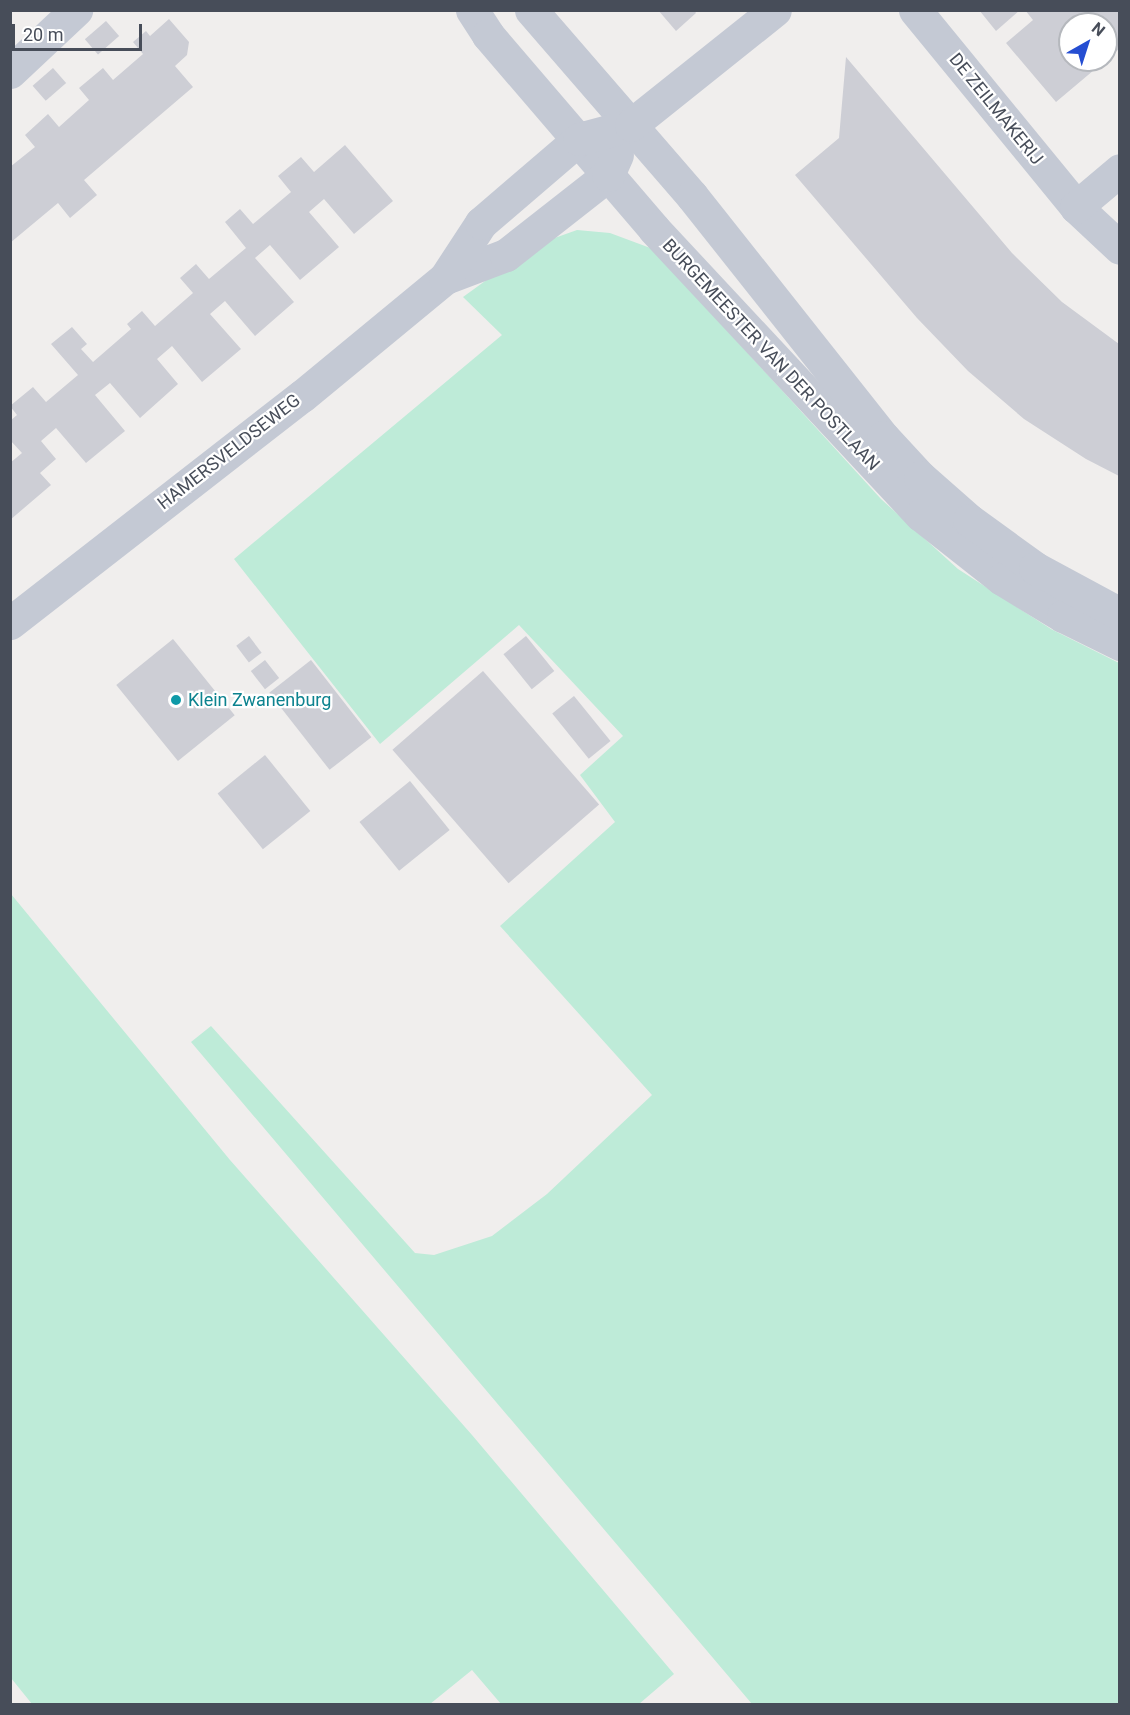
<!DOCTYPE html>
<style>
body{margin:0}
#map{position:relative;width:1130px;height:1715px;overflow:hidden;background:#f0eeed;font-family:Roboto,sans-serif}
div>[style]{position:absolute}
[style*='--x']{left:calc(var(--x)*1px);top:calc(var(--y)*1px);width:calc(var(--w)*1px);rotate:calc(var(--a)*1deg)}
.green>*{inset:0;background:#beebd8}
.building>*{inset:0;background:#cdced5;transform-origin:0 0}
.minor>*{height:33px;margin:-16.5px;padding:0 16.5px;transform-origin:16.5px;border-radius:16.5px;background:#c4c9d4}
.dots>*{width:16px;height:16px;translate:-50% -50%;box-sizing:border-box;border:3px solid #fff;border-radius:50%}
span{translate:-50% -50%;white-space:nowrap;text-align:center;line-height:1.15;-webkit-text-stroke:4.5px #fff;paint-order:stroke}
.street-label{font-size:18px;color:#474d59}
.culture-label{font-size:18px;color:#0d838f}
.left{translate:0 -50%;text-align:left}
.frame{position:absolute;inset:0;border:12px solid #474d59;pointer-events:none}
.north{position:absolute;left:1058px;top:12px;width:60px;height:60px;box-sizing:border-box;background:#fff;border:2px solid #b5b8bd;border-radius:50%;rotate:39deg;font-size:16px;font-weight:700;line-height:24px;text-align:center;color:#474d59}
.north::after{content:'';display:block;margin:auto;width:21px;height:27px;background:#254ed2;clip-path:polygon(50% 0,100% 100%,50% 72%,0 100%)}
.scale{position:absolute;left:12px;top:24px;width:130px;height:27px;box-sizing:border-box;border:3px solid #474d59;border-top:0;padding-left:8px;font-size:18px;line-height:21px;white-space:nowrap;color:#474d59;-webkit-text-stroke:4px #fff;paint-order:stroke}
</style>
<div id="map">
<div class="green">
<i style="clip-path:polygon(577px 230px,610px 233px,653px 249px,881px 499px,958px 569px,1051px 629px,1119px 663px,1119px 1704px,752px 1704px,191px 1042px,211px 1026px,415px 1253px,434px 1255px,492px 1236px,547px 1194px,652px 1095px,500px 926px,615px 822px,580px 775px,623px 736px,519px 625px,380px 744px,234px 559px,502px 335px,463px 297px,535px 245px)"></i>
<i style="clip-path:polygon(11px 894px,230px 1160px,472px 1435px,674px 1674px,639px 1704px,501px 1704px,472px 1670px,430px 1704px,32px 1704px,11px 1678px)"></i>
</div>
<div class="building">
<i style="clip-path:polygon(658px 10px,694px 10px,696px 13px,676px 31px)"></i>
<i style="clip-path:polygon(979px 10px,1020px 10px,996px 31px)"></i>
<i style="clip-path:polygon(evenodd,1025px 10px,1119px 10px,1119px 49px,1056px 102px,1006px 43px,1033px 20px,1025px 10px,1070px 24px,1106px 24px,1106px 60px,1070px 60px,1070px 24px)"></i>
<i style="clip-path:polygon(169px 19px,189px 42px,187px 55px,175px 66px,193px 87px,84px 180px,97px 195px,70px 218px,58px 203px,10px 243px,10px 167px,35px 147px,25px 135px,48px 114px,59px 127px,89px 100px,79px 88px,103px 68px,113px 80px,143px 54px,133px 42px,146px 31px,150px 36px)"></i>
<i style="left:106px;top:21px;width:20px;height:28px;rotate:49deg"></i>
<i style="clip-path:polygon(846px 57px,1012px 253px,1062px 302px,1119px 344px,1119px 476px,1086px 459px,1024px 419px,968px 371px,917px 318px,795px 175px,839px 138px)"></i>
<i style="left:53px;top:68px;width:20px;height:27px;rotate:49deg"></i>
<i style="clip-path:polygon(345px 145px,393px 201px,354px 234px,324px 199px,309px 212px,339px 247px,300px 280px,270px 245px,255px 258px,294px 302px,255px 336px,225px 301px,210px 314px,241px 349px,202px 382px,172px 346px,157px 359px,178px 384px,140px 418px,110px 383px,95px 395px,125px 431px,86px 463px,56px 428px,41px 441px,56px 459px,40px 473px,51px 485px,10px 520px,10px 463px,22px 453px,10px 440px,10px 421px,17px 415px,10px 406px,33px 387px,46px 402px,78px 375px,51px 344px,72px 327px,87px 344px,81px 349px,93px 362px,131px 329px,127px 324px,142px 311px,155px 326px,193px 293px,180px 278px,196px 264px,209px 279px,246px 248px,225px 222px,240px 209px,253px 224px,291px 192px,278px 176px,301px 157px,314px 172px)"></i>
<i style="left:249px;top:636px;width:21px;height:16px;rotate:53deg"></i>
<i style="left:526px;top:636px;width:45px;height:29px;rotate:51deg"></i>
<i style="left:173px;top:639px;width:98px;height:73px;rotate:51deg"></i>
<i style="left:265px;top:660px;width:23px;height:18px;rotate:52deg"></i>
<i style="left:311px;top:660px;width:98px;height:53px;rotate:52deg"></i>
<i style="left:483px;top:671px;width:177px;height:120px;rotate:49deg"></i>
<i style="left:574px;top:696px;width:58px;height:28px;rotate:51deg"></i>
<i style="left:265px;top:755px;width:72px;height:61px;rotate:51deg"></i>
<i style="left:410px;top:781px;width:63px;height:65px;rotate:51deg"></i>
</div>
<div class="minor">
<i style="--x:472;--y:10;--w:30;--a:57"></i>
<i style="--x:488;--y:35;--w:255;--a:49.4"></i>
<i style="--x:654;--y:229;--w:391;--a:47"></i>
<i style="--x:921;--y:515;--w:103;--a:38.3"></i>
<i style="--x:1002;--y:579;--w:71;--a:31.2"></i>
<i style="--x:1063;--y:616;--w:64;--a:26.2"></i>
<i style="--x:531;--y:10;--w:246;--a:49.1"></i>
<i style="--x:692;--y:196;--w:308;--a:51.6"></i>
<i style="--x:883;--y:437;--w:54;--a:47.2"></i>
<i style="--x:920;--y:477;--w:65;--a:41.3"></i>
<i style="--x:969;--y:520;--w:82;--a:36"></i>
<i style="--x:1035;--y:568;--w:97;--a:28.4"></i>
<i style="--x:915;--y:10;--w:254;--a:50.7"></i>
<i style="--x:1076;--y:207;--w:60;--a:43"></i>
<i style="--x:10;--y:72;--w:91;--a:-43.2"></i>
<i style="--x:1076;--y:207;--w:57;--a:-40.1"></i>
<i style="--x:445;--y:278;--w:65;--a:-20.7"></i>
<i style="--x:506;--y:255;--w:130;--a:-38.1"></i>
<i style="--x:608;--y:175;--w:22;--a:-66"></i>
<i style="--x:10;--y:623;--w:370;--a:-37.9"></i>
<i style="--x:302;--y:396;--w:185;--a:-39.5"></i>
<i style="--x:445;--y:278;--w:66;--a:-56.8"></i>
<i style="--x:481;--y:223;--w:129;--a:-40.6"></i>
<i style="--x:579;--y:139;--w:54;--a:-15.1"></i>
<i style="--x:631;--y:125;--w:184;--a:-38.6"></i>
</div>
<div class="dots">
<i style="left:176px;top:700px;background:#0f9aa8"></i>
</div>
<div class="street-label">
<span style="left:996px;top:109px;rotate:51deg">DE ZEILMAKERIJ</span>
<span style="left:771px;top:355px;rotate:47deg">BURGEMEESTER VAN DER POSTLAAN</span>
<span style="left:229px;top:452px;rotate:-38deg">HAMERSVELDSEWEG</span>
</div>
<div class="culture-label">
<span class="left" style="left:188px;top:700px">Klein Zwanenburg</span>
</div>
<div class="frame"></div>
<div class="north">N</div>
<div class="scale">20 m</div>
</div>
